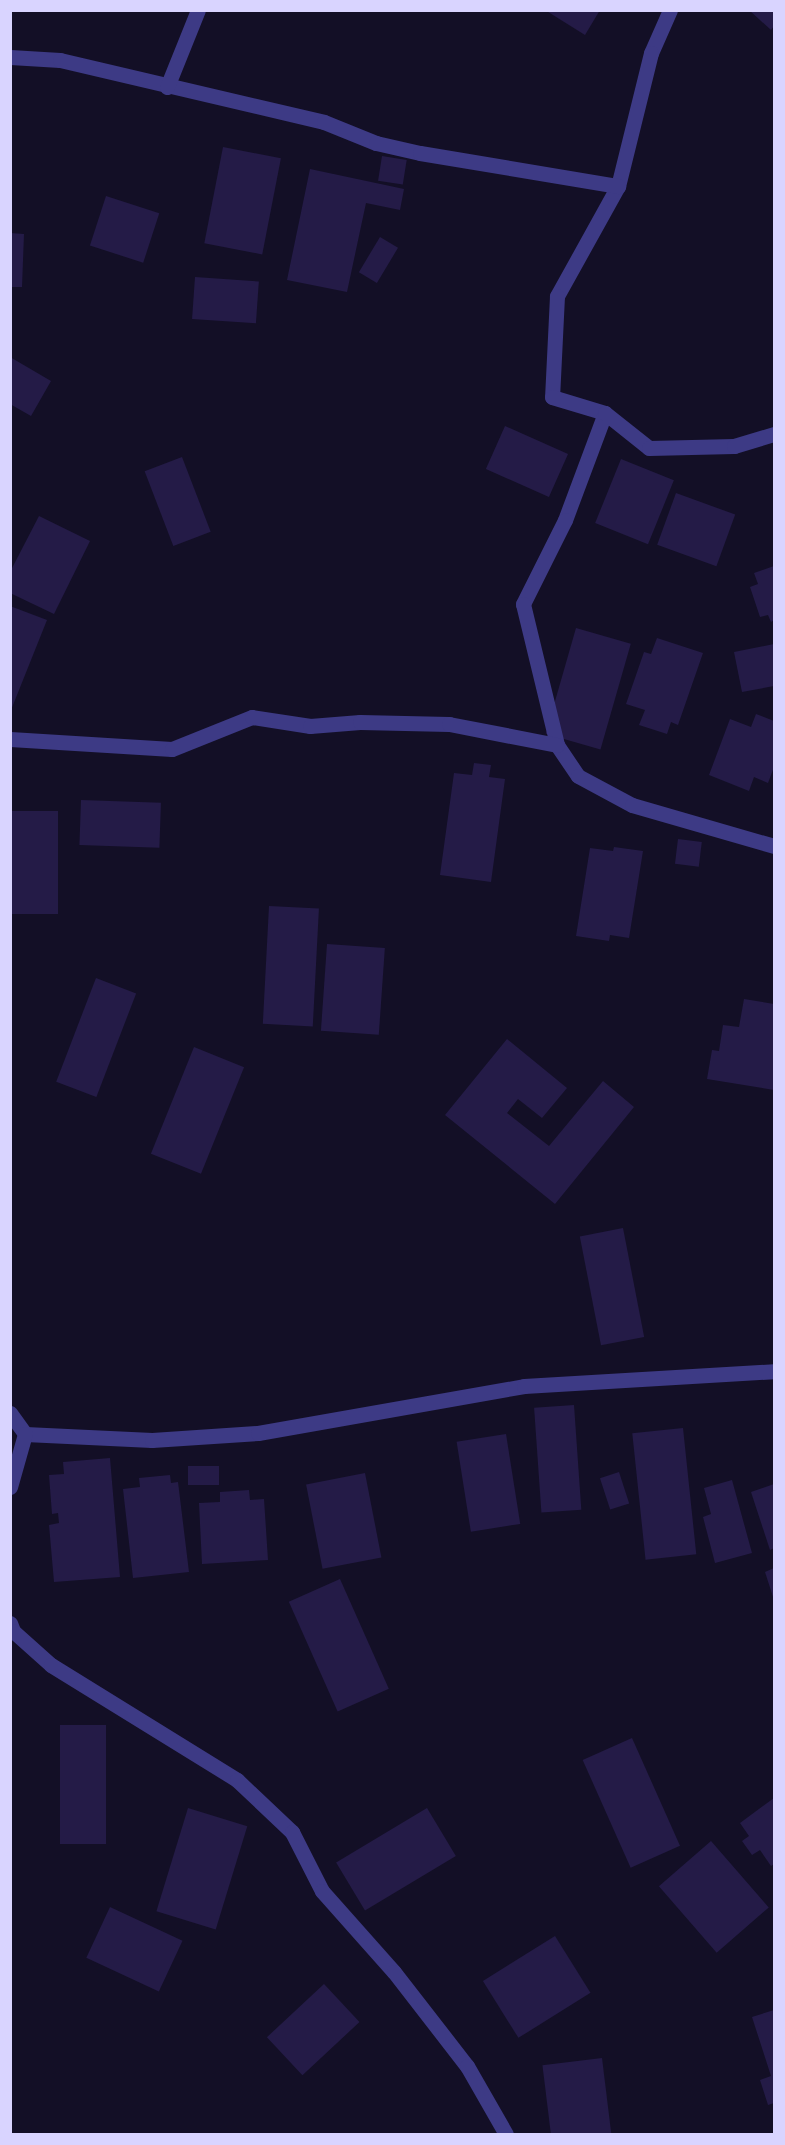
<!DOCTYPE html>
<style>
body{margin:0}
#map{position:relative;width:785px;height:2145px;overflow:hidden;background:#130f26;font-family:Lato,sans-serif}
div>[style]{position:absolute}
[style*='--x']{left:calc(var(--x)*1px);top:calc(var(--y)*1px);width:calc(var(--w)*1px);rotate:calc(var(--a)*1deg)}
.building>*{inset:0;background:#241b47;transform-origin:0 0}
.minor>*{height:15px;margin:-7.5px;padding:0 7.5px;transform-origin:7.5px;border-radius:7.5px;background:#3d3a85}
span{translate:-50% -50%;white-space:nowrap;text-align:center;line-height:1.15;-webkit-text-stroke:6px #130f26;paint-order:stroke}
.frame{position:absolute;inset:0;border:12px solid #d9d4ff;pointer-events:none}
</style>
<div id="map">
<div class="building">
<i style="clip-path:polygon(545px 10px,600px 10px,585px 35px)"></i>
<i style="clip-path:polygon(749px 10px,774px 10px,774px 26px,771px 30px)"></i>
<i style="left:223px;top:147px;width:59px;height:98px;rotate:11deg"></i>
<i style="left:382px;top:156px;width:25px;height:25px;rotate:9deg"></i>
<i style="clip-path:polygon(310px 169px,404px 189px,400px 210px,366px 203px,347px 292px,287px 280px)"></i>
<i style="left:106px;top:196px;width:56px;height:52px;rotate:18deg"></i>
<i style="clip-path:polygon(10px 233px,24px 234px,22px 287px,10px 287px)"></i>
<i style="left:380px;top:237px;width:21px;height:41px;rotate:31deg"></i>
<i style="left:195px;top:277px;width:64px;height:42px;rotate:4deg"></i>
<i style="clip-path:polygon(10px 357px,51px 381px,31px 416px,10px 404px)"></i>
<i style="left:505px;top:426px;width:69px;height:47px;rotate:24deg"></i>
<i style="left:182px;top:457px;width:80px;height:40px;rotate:69deg"></i>
<i style="left:621px;top:459px;width:57px;height:69px;rotate:22deg"></i>
<i style="left:676px;top:493px;width:63px;height:55px;rotate:20deg"></i>
<i style="clip-path:polygon(39px 516px,90px 541px,54px 614px,10px 593px,10px 572px)"></i>
<i style="clip-path:polygon(774px 566px,774px 620px,771px 622px,768px 615px,760px 617px,750px 587px,758px 584px,754px 573px)"></i>
<i style="clip-path:polygon(10px 606px,47px 620px,11px 710px,10px 710px)"></i>
<i style="left:576px;top:628px;width:57px;height:110px;rotate:16deg"></i>
<i style="clip-path:polygon(657px 638px,703px 653px,678px 725px,671px 722px,667px 734px,639px 725px,645px 710px,626px 704px,644px 652px,651px 654px)"></i>
<i style="clip-path:polygon(774px 644px,774px 686px,742px 692px,734px 652px)"></i>
<i style="clip-path:polygon(756px 714px,774px 721px,774px 767px,768px 783px,754px 777px,749px 791px,709px 775px,730px 719px,751px 727px)"></i>
<i style="clip-path:polygon(474px 763px,491px 765px,489px 777px,505px 779px,491px 882px,440px 875px,454px 773px,472px 775px)"></i>
<i style="left:81px;top:800px;width:80px;height:45px;rotate:2deg"></i>
<i style="left:58px;top:811px;width:103px;height:48px;rotate:90deg"></i>
<i style="left:678px;top:839px;width:24px;height:25px;rotate:7deg"></i>
<i style="clip-path:polygon(614px 847px,643px 851px,629px 938px,610px 935px,609px 941px,576px 936px,590px 848px,613px 851px)"></i>
<i style="left:269px;top:906px;width:50px;height:118px;rotate:3deg"></i>
<i style="left:327px;top:944px;width:58px;height:87px;rotate:4deg"></i>
<i style="left:96px;top:978px;width:43px;height:111px;rotate:21deg"></i>
<i style="clip-path:polygon(744px 999px,774px 1004px,774px 1090px,707px 1079px,712px 1050px,719px 1051px,723px 1025px,739px 1027px)"></i>
<i style="clip-path:polygon(507px 1039px,567px 1088px,542px 1118px,518px 1099px,507px 1113px,549px 1146px,603px 1081px,634px 1107px,555px 1204px,445px 1115px)"></i>
<i style="left:194px;top:1047px;width:54px;height:115px;rotate:22deg"></i>
<i style="left:623px;top:1228px;width:111px;height:44px;rotate:79deg"></i>
<i style="left:574px;top:1405px;width:105px;height:40px;rotate:86deg"></i>
<i style="left:683px;top:1428px;width:127px;height:51px;rotate:84deg"></i>
<i style="left:506px;top:1434px;width:91px;height:50px;rotate:81deg"></i>
<i style="clip-path:polygon(110px 1458px,120px 1577px,54px 1582px,49px 1525px,59px 1523px,58px 1513px,52px 1514px,49px 1475px,64px 1474px,63px 1462px)"></i>
<i style="left:188px;top:1466px;width:31px;height:19px"></i>
<i style="left:619px;top:1472px;width:33px;height:20px;rotate:72deg"></i>
<i style="left:365px;top:1473px;width:86px;height:60px;rotate:79deg"></i>
<i style="clip-path:polygon(170px 1475px,171px 1483px,178px 1482px,189px 1572px,133px 1578px,123px 1489px,140px 1487px,139px 1478px)"></i>
<i style="clip-path:polygon(732px 1480px,752px 1553px,715px 1563px,703px 1517px,711px 1514px,704px 1488px)"></i>
<i style="clip-path:polygon(774px 1484px,774px 1548px,770px 1550px,751px 1492px)"></i>
<i style="clip-path:polygon(249px 1490px,250px 1500px,264px 1499px,268px 1560px,202px 1564px,199px 1503px,220px 1502px,220px 1492px)"></i>
<i style="clip-path:polygon(774px 1568px,774px 1600px,765px 1572px)"></i>
<i style="left:340px;top:1579px;width:120px;height:56px;rotate:66deg"></i>
<i style="left:60px;top:1725px;width:46px;height:119px"></i>
<i style="left:632px;top:1738px;width:118px;height:54px;rotate:66deg"></i>
<i style="clip-path:polygon(774px 1798px,774px 1864px,771px 1866px,760px 1850px,752px 1855px,742px 1841px,749px 1836px,740px 1823px)"></i>
<i style="left:188px;top:1808px;width:62px;height:108px;rotate:17deg"></i>
<i style="left:427px;top:1808px;width:56px;height:106px;rotate:59deg"></i>
<i style="left:711px;top:1841px;width:88px;height:69px;rotate:49deg"></i>
<i style="left:110px;top:1907px;width:80px;height:56px;rotate:25deg"></i>
<i style="left:555px;top:1936px;width:67px;height:85px;rotate:58deg"></i>
<i style="left:324px;top:1984px;width:52px;height:78px;rotate:47deg"></i>
<i style="clip-path:polygon(774px 2010px,774px 2103px,768px 2105px,760px 2080px,771px 2076px,752px 2017px)"></i>
<i style="left:602px;top:2058px;width:77px;height:60px;rotate:83deg"></i>
</div>
<div class="minor">
<i style="--x:670;--y:10;--w:47;--a:113.8"></i>
<i style="--x:651;--y:53;--w:137;--a:103.9"></i>
<i style="--x:618;--y:186;--w:126;--a:119"></i>
<i style="--x:557;--y:296;--w:101;--a:92.8"></i>
<i style="--x:552;--y:397;--w:55;--a:16.8"></i>
<i style="--x:605;--y:413;--w:114;--a:110.5"></i>
<i style="--x:565;--y:520;--w:94;--a:116.6"></i>
<i style="--x:523;--y:604;--w:145;--a:76.4"></i>
<i style="--x:557;--y:745;--w:37;--a:56"></i>
<i style="--x:578;--y:776;--w:61;--a:28.2"></i>
<i style="--x:632;--y:805;--w:148;--a:16.1"></i>
<i style="--x:10;--y:57;--w:50;--a:3.4"></i>
<i style="--x:60;--y:60;--w:271;--a:13.2"></i>
<i style="--x:324;--y:122;--w:56;--a:22"></i>
<i style="--x:376;--y:143;--w:45;--a:12.8"></i>
<i style="--x:420;--y:153;--w:201;--a:9.5"></i>
<i style="--x:167;--y:87;--w:83;--a:-68.1"></i>
<i style="--x:605;--y:413;--w:56;--a:38.5"></i>
<i style="--x:649;--y:448;--w:85;--a:-1.3"></i>
<i style="--x:734;--y:446;--w:42;--a:-16.7"></i>
<i style="--x:10;--y:739;--w:162;--a:3.5"></i>
<i style="--x:172;--y:749;--w:86;--a:-21.8"></i>
<i style="--x:252;--y:717;--w:59;--a:8.8"></i>
<i style="--x:310;--y:726;--w:50;--a:-4.6"></i>
<i style="--x:360;--y:722;--w:89;--a:1.3"></i>
<i style="--x:449;--y:724;--w:110;--a:11"></i>
<i style="--x:10;--y:1413;--w:26;--a:54"></i>
<i style="--x:25;--y:1434;--w:127;--a:2.7"></i>
<i style="--x:152;--y:1440;--w:106;--a:-3.8"></i>
<i style="--x:258;--y:1433;--w:270;--a:-10"></i>
<i style="--x:524;--y:1386;--w:250;--a:-3.4"></i>
<i style="--x:10;--y:1487;--w:55;--a:-74.2"></i>
<i style="--x:10;--y:1623;--w:9;--a:69"></i>
<i style="--x:13;--y:1631;--w:51;--a:41.8"></i>
<i style="--x:51;--y:1665;--w:219;--a:31.7"></i>
<i style="--x:237;--y:1780;--w:76;--a:43.4"></i>
<i style="--x:292;--y:1832;--w:66;--a:63"></i>
<i style="--x:322;--y:1891;--w:108;--a:48.4"></i>
<i style="--x:394;--y:1972;--w:119;--a:52.2"></i>
<i style="--x:467;--y:2066;--w:78;--a:60.2"></i>
</div>
<div class="frame"></div>
</div>
